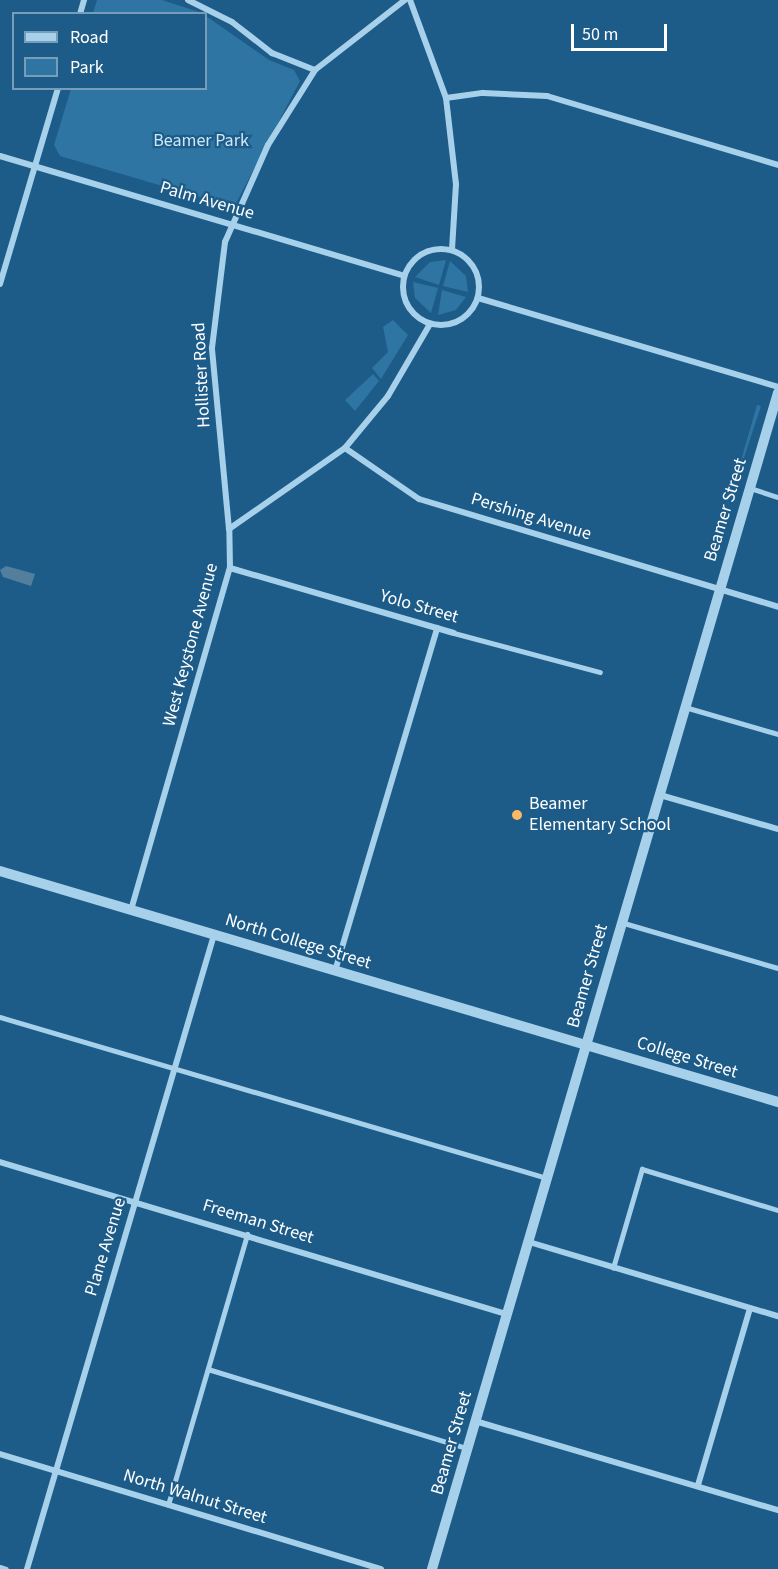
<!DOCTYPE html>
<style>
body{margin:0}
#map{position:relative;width:778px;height:1569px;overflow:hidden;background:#1d5c88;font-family:"Source Sans 3",sans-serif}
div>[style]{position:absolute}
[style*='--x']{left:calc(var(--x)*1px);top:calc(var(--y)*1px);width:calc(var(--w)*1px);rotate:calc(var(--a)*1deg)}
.green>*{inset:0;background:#2e75a4}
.water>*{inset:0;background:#537f9d}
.service>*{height:4.5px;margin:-2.25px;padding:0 2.25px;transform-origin:2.25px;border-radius:2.25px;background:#a7d0eb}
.minor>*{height:6px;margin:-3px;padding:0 3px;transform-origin:3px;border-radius:3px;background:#a7d0eb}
.minor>.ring{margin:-3px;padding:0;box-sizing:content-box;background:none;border:6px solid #a7d0eb;border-radius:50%}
.tertiary>*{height:10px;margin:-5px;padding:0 5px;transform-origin:5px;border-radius:5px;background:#a7d0eb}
.dots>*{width:16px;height:16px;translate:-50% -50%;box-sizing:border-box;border:3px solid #1d5c88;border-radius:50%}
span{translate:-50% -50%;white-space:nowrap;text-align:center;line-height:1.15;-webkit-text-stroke:4.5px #1d5c88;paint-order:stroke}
.park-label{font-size:18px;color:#cce7f8}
.street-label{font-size:18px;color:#fff}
.poi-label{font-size:18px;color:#fff}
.left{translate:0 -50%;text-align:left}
.legend{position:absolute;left:12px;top:12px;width:195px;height:78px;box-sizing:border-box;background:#1d5c88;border:2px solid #779db8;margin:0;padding:8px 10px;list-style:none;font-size:18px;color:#fff}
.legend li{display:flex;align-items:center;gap:12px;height:30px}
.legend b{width:30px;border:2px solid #779db8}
.scale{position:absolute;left:571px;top:24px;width:96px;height:27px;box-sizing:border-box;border:3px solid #fff;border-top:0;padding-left:8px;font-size:18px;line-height:21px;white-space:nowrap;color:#fff;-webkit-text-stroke:4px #1d5c88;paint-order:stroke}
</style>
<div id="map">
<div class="green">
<i style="clip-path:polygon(97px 0,162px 0,202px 13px,93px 13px)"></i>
<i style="clip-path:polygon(206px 16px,269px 60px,294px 70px,300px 81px,234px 207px,60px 156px,54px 145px,71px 89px,206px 88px)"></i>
<i style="clip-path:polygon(446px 260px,439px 285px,415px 277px,430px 262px)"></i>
<i style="clip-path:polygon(450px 261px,466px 276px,468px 292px,443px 286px)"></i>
<i style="clip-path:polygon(413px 282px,438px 288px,431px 313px,415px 298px)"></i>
<i style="clip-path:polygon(442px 290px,466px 297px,456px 310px,438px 315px)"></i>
<i style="clip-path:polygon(393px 320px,408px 335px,381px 379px,372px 368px,388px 352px,383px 327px)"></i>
<i style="clip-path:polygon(373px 374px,379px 381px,355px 411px,345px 400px)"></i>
<i style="clip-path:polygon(757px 405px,761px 406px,727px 509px)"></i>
</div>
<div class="water">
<i style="clip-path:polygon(6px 566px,35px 574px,31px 586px,3px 577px,0 570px)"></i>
</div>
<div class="service">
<i style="--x:750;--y:488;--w:29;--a:18"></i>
<i style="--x:454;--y:633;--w:151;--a:15"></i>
<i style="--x:685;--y:707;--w:97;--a:16.2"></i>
<i style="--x:624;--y:923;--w:160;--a:16.3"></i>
<i style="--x:0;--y:1017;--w:570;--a:16.4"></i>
<i style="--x:613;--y:1268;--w:103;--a:-73.7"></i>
<i style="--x:642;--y:1169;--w:142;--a:16.8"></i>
<i style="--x:208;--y:1369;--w:271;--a:17"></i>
<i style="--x:168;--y:1505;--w:282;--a:-73.7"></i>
<i style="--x:0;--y:1567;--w:6;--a:18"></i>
</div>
<div class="minor">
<i style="--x:188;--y:0;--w:49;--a:26.6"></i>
<i style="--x:232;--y:22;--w:51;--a:37.8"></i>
<i style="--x:272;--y:53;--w:46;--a:21.6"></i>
<i style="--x:410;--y:0;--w:104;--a:69.8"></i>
<i style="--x:446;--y:98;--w:87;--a:83.4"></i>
<i style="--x:456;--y:184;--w:66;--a:93.5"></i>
<i style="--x:80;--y:14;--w:15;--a:-74"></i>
<i style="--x:446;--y:98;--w:37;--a:-8"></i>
<i style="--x:483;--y:93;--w:64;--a:2.7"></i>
<i style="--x:547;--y:96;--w:241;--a:16.6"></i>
<i style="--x:0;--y:156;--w:421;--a:16.5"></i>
<i class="ring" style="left:403px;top:249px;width:70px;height:70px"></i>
<i style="--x:0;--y:284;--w:204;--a:-73.5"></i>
<i style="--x:478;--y:298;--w:313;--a:16.5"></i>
<i style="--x:345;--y:448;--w:90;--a:34.6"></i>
<i style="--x:419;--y:499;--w:375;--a:16.7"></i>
<i style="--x:229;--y:529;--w:182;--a:-95.4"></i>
<i style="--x:212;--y:348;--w:107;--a:-83"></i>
<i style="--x:225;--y:242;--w:106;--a:-66.1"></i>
<i style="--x:268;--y:145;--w:89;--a:-57.9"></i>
<i style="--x:315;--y:70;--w:114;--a:-37.9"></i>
<i style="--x:230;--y:568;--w:233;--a:16.2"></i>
<i style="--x:660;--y:795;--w:123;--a:16.1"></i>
<i style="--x:131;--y:910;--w:356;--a:-73.9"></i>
<i style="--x:230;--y:568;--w:39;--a:-91"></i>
<i style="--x:229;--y:529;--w:141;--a:-34.9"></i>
<i style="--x:345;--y:448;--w:67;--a:-50.4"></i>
<i style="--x:388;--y:396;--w:83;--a:-59.7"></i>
<i style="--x:335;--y:971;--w:358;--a:-73.4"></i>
<i style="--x:0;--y:1162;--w:528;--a:16.72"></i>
<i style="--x:529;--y:1242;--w:260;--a:16.6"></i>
<i style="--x:475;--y:1421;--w:316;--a:16.4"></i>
<i style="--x:0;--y:1454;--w:398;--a:16.8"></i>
<i style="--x:698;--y:1485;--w:184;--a:-73.6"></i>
<i style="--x:27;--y:1569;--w:661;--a:-73.57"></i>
</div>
<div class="tertiary">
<i style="--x:0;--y:871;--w:812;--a:16.54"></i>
<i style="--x:432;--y:1569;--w:1226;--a:-73.61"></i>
</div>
<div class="dots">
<i style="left:517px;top:815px;background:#fbb965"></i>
</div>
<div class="park-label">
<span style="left:201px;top:141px">Beamer Park</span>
</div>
<div class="street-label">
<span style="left:207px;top:201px;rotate:16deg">Palm Avenue</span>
<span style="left:202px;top:375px;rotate:-93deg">Hollister Road</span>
<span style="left:726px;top:510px;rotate:-73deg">Beamer Street</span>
<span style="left:531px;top:517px;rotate:17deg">Pershing Avenue</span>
<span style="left:419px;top:607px;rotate:16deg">Yolo Street</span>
<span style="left:191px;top:645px;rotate:-75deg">West Keystone Avenue</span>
<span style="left:298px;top:942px;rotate:17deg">North College Street</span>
<span style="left:588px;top:976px;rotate:-74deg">Beamer Street</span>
<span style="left:687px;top:1058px;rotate:17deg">College Street</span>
<span style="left:258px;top:1222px;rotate:17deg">Freeman Street</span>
<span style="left:106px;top:1247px;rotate:-73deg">Plane Avenue</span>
<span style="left:452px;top:1443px;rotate:-74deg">Beamer Street</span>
<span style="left:195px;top:1497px;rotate:17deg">North Walnut Street</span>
</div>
<div class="poi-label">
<span class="left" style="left:529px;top:815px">Beamer<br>Elementary School</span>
</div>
<ul class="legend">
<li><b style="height:8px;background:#a7d0eb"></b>Road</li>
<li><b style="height:16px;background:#2e75a4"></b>Park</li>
</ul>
<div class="scale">50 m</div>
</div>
